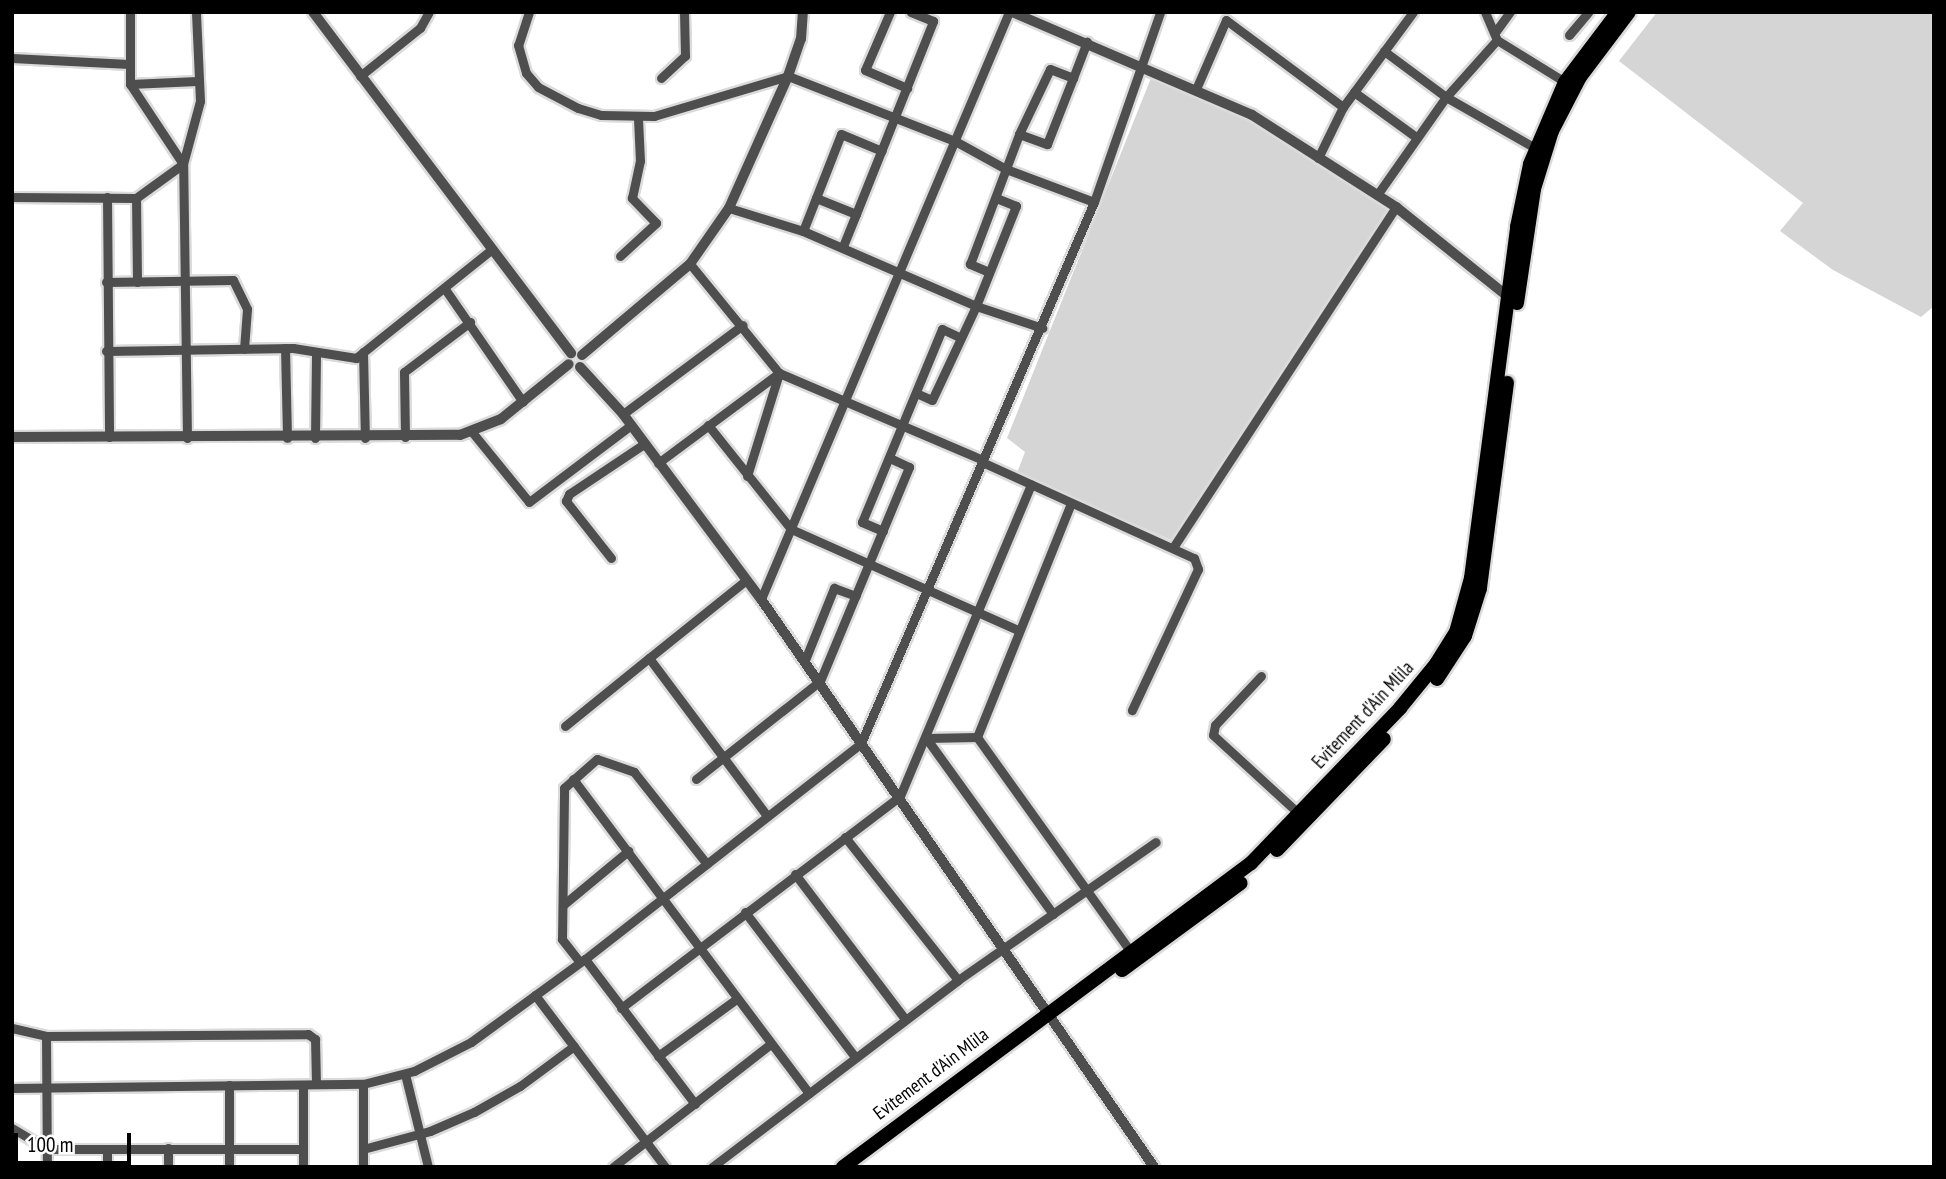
<!DOCTYPE html>
<style>
body{margin:0}
#map{position:relative;width:1946px;height:1179px;overflow:hidden;background:#fff;font-family:"PT Sans Narrow",sans-serif}
div>[style]{position:absolute}
[style*='--x']{left:calc(var(--x)*1px);top:calc(var(--y)*1px);width:calc(var(--w)*1px);rotate:calc(var(--a)*1deg)}
.green>*{inset:0;background:#d5d5d5}
.roads{filter:drop-shadow(2px 0 #dbdbdb) drop-shadow(-2px 0 #dbdbdb) drop-shadow(0 2px #dbdbdb) drop-shadow(0 -2px #dbdbdb)}
.minor>*{height:9px;margin:-4.5px;padding:0 4.5px;transform-origin:4.5px;border-radius:4.5px;background:#4e4e4e}
.tertiary>*{height:10px;margin:-5px;padding:0 5px;transform-origin:5px;border-radius:5px;background:#4e4e4e}
.trunk>*{height:14px;margin:-7px;padding:0 7px;transform-origin:7px;border-radius:7px;background:#000}
span{translate:-50% -50%;white-space:nowrap;text-align:center;line-height:1.15;-webkit-text-stroke:7px #fff;paint-order:stroke}
.street-label{font-size:19px;color:#000}
.frame{position:absolute;inset:0;border:14px solid #000;pointer-events:none}
.scale{position:absolute;left:14px;top:1133px;width:117px;height:32px;box-sizing:border-box;border:4px solid #000;border-top:0;padding-left:9px;font-size:21px;line-height:24px;white-space:nowrap;color:#000;-webkit-text-stroke:5px #fff;paint-order:stroke}
</style>
<div id="map">
<div class="green">
<i style="clip-path:polygon(1657px 12px,1934px 12px,1934px 306px,1921px 317px,1833px 270px,1780px 231px,1803px 203px,1619px 61px)"></i>
<i style="clip-path:polygon(1151px 78px,1259px 125px,1391px 209px,1171px 540px,1017px 473px,1025px 452px,1007px 438px)"></i>
</div>
<div class="roads">
<div class="minor">
<i style="--x:529;--y:12;--w:35;--a:108"></i>
<i style="--x:518;--y:45;--w:29;--a:74"></i>
<i style="--x:526;--y:73;--w:18;--a:49"></i>
<i style="--x:538;--y:87;--w:45;--a:27.7"></i>
<i style="--x:578;--y:108;--w:24;--a:17"></i>
<i style="--x:601;--y:115;--w:53;--a:1.1"></i>
<i style="--x:654;--y:116;--w:140;--a:-16.6"></i>
<i style="--x:788;--y:76;--w:179;--a:21.3"></i>
<i style="--x:955;--y:141;--w:58;--a:28.8"></i>
<i style="--x:1006;--y:169;--w:94;--a:20.6"></i>
<i style="--x:890;--y:12;--w:63;--a:113.3"></i>
<i style="--x:865;--y:70;--w:46;--a:23.2"></i>
<i style="--x:1485;--y:12;--w:30;--a:67"></i>
<i style="--x:1497;--y:40;--w:80;--a:31.7"></i>
<i style="--x:1496;--y:31;--w:24;--a:-54"></i>
<i style="--x:1569;--y:35;--w:30;--a:-50"></i>
<i style="--x:1384;--y:51;--w:77;--a:36.6"></i>
<i style="--x:1446;--y:97;--w:103;--a:29.8"></i>
<i style="--x:12;--y:58;--w:117;--a:2.9"></i>
<i style="--x:360;--y:76;--w:77;--a:-38.7"></i>
<i style="--x:420;--y:28;--w:18;--a:-61"></i>
<i style="--x:661;--y:78;--w:33;--a:-43"></i>
<i style="--x:685;--y:56;--w:44;--a:-91.3"></i>
<i style="--x:130;--y:84;--w:67;--a:-2.6"></i>
<i style="--x:1196;--y:89;--w:75;--a:-66.5"></i>
<i style="--x:1226;--y:20;--w:146;--a:36.6"></i>
<i style="--x:1354;--y:92;--w:77;--a:36"></i>
<i style="--x:1019;--y:134;--w:30;--a:20"></i>
<i style="--x:1047;--y:144;--w:71;--a:-68.5"></i>
<i style="--x:1318;--y:158;--w:57;--a:-63.9"></i>
<i style="--x:1343;--y:107;--w:118;--a:-53.6"></i>
<i style="--x:1377;--y:195;--w:120;--a:-54.9"></i>
<i style="--x:1446;--y:97;--w:76;--a:-48.2"></i>
<i style="--x:12;--y:197;--w:124;--a:0.5"></i>
<i style="--x:136;--y:198;--w:58;--a:-35.9"></i>
<i style="--x:183;--y:164;--w:96;--a:-123.5"></i>
<i style="--x:130;--y:84;--w:72;--a:-90"></i>
<i style="--x:107;--y:197;--w:240;--a:89.5"></i>
<i style="--x:136;--y:198;--w:84;--a:89.3"></i>
<i style="--x:816;--y:198;--w:43;--a:21.8"></i>
<i style="--x:856;--y:214;--w:35;--a:112"></i>
<i style="--x:729;--y:208;--w:77;--a:17.3"></i>
<i style="--x:803;--y:231;--w:189;--a:23.4"></i>
<i style="--x:976;--y:306;--w:70;--a:18.4"></i>
<i style="--x:856;--y:214;--w:208;--a:-68.2"></i>
<i style="--x:933;--y:21;--w:24;--a:-158"></i>
<i style="--x:803;--y:231;--w:104;--a:-68.6"></i>
<i style="--x:841;--y:134;--w:44;--a:22.5"></i>
<i style="--x:620;--y:256;--w:49;--a:-42.5"></i>
<i style="--x:656;--y:223;--w:35;--a:-134"></i>
<i style="--x:632;--y:198;--w:38;--a:-78"></i>
<i style="--x:640;--y:161;--w:42;--a:-92.7"></i>
<i style="--x:989;--y:272;--w:21;--a:-157"></i>
<i style="--x:970;--y:264;--w:139;--a:-69.3"></i>
<i style="--x:1019;--y:134;--w:72;--a:-64.5"></i>
<i style="--x:1050;--y:69;--w:25;--a:21"></i>
<i style="--x:1073;--y:78;--w:39;--a:-69"></i>
<i style="--x:106;--y:282;--w:127;--a:-0.9"></i>
<i style="--x:233;--y:280;--w:32;--a:64"></i>
<i style="--x:247;--y:309;--w:40;--a:94.3"></i>
<i style="--x:445;--y:289;--w:137;--a:55.4"></i>
<i style="--x:285;--y:348;--w:90;--a:88.7"></i>
<i style="--x:106;--y:351;--w:187;--a:-0.9"></i>
<i style="--x:293;--y:348;--w:64;--a:9"></i>
<i style="--x:356;--y:358;--w:174;--a:-38.7"></i>
<i style="--x:363;--y:352;--w:86;--a:88.7"></i>
<i style="--x:916;--y:393;--w:17;--a:24"></i>
<i style="--x:932;--y:400;--w:104;--a:-64.9"></i>
<i style="--x:976;--y:306;--w:108;--a:-68.2"></i>
<i style="--x:1016;--y:206;--w:22;--a:-158"></i>
<i style="--x:623;--y:414;--w:149;--a:-36.6"></i>
<i style="--x:708;--y:425;--w:133;--a:51.4"></i>
<i style="--x:791;--y:529;--w:248;--a:24"></i>
<i style="--x:472;--y:432;--w:90;--a:50.8"></i>
<i style="--x:529;--y:502;--w:128;--a:-37"></i>
<i style="--x:405;--y:437;--w:65;--a:-90.9"></i>
<i style="--x:404;--y:372;--w:83;--a:-37.1"></i>
<i style="--x:187;--y:438;--w:274;--a:-90.8"></i>
<i style="--x:183;--y:164;--w:65;--a:-74.9"></i>
<i style="--x:200;--y:101;--w:89;--a:-92.6"></i>
<i style="--x:315;--y:438;--w:86;--a:-89.3"></i>
<i style="--x:982;--y:462;--w:233;--a:24.4"></i>
<i style="--x:1194;--y:558;--w:12;--a:70"></i>
<i style="--x:1198;--y:569;--w:156;--a:115.1"></i>
<i style="--x:658;--y:463;--w:151;--a:-36.6"></i>
<i style="--x:779;--y:373;--w:141;--a:-129.2"></i>
<i style="--x:747;--y:476;--w:108;--a:-72.7"></i>
<i style="--x:779;--y:373;--w:222;--a:23.1"></i>
<i style="--x:883;--y:531;--w:23;--a:-157"></i>
<i style="--x:862;--y:522;--w:209;--a:-67.5"></i>
<i style="--x:942;--y:329;--w:19;--a:25"></i>
<i style="--x:1174;--y:546;--w:405;--a:-56.8"></i>
<i style="--x:611;--y:558;--w:73;--a:-128.3"></i>
<i style="--x:566;--y:501;--w:8;--a:-67"></i>
<i style="--x:569;--y:494;--w:90;--a:-33.7"></i>
<i style="--x:761;--y:599;--w:637;--a:-67.1"></i>
<i style="--x:649;--y:658;--w:123;--a:-38.7"></i>
<i style="--x:805;--y:660;--w:78;--a:-68.1"></i>
<i style="--x:834;--y:588;--w:23;--a:20"></i>
<i style="--x:1261;--y:676;--w:67;--a:133.2"></i>
<i style="--x:1215;--y:725;--w:10;--a:101"></i>
<i style="--x:1213;--y:735;--w:114;--a:42.5"></i>
<i style="--x:565;--y:726;--w:108;--a:-39"></i>
<i style="--x:649;--y:658;--w:197;--a:53.2"></i>
<i style="--x:977;--y:737;--w:264;--a:54.4"></i>
<i style="--x:573;--y:779;--w:393;--a:53.1"></i>
<i style="--x:696;--y:779;--w:158;--a:-38.3"></i>
<i style="--x:820;--y:681;--w:232;--a:-67.4"></i>
<i style="--x:909;--y:467;--w:21;--a:-155"></i>
<i style="--x:845;--y:837;--w:182;--a:51.7"></i>
<i style="--x:795;--y:874;--w:182;--a:52.8"></i>
<i style="--x:563;--y:905;--w:85;--a:-39.7"></i>
<i style="--x:745;--y:912;--w:182;--a:52.8"></i>
<i style="--x:1053;--y:914;--w:217;--a:-125.8"></i>
<i style="--x:926;--y:738;--w:51;--a:-1.1"></i>
<i style="--x:977;--y:737;--w:252;--a:-68.1"></i>
<i style="--x:585;--y:959;--w:182;--a:52.8"></i>
<i style="--x:579;--y:961;--w:28;--a:-128"></i>
<i style="--x:562;--y:939;--w:151;--a:-89.2"></i>
<i style="--x:564;--y:788;--w:44;--a:-41.3"></i>
<i style="--x:597;--y:759;--w:39;--a:19"></i>
<i style="--x:634;--y:772;--w:117;--a:51.6"></i>
<i style="--x:535;--y:995;--w:216;--a:52.9"></i>
<i style="--x:621;--y:1008;--w:350;--a:-37.2"></i>
<i style="--x:900;--y:796;--w:338;--a:-67.2"></i>
<i style="--x:12;--y:1028;--w:35;--a:13"></i>
<i style="--x:46;--y:1036;--w:262;--a:-0.4"></i>
<i style="--x:308;--y:1034;--w:9;--a:36"></i>
<i style="--x:315;--y:1039;--w:45;--a:88.7"></i>
<i style="--x:46;--y:1036;--w:131;--a:89.6"></i>
<i style="--x:658;--y:1056;--w:95;--a:-36"></i>
<i style="--x:405;--y:1074;--w:96;--a:76.1"></i>
<i style="--x:229;--y:1085;--w:82;--a:90"></i>
<i style="--x:303;--y:1085;--w:82;--a:90"></i>
<i style="--x:12;--y:1088;--w:351;--a:-0.7"></i>
<i style="--x:363;--y:1084;--w:53;--a:-14.3"></i>
<i style="--x:414;--y:1071;--w:64;--a:-27"></i>
<i style="--x:471;--y:1042;--w:141;--a:-36.1"></i>
<i style="--x:585;--y:959;--w:350;--a:-38"></i>
<i style="--x:861;--y:743;--w:589;--a:-66.7"></i>
<i style="--x:1094;--y:202;--w:201;--a:-70.8"></i>
<i style="--x:12;--y:1128;--w:41;--a:31"></i>
<i style="--x:47;--y:1149;--w:256;--a:0"></i>
<i style="--x:107;--y:1149;--w:18;--a:90"></i>
<i style="--x:363;--y:1149;--w:69;--a:-15"></i>
<i style="--x:430;--y:1131;--w:48;--a:-23.4"></i>
<i style="--x:474;--y:1112;--w:53;--a:-29.5"></i>
<i style="--x:520;--y:1086;--w:67;--a:-36.5"></i>
<i style="--x:168;--y:1167;--w:19;--a:-90"></i>
<i style="--x:363;--y:1167;--w:83;--a:-90"></i>
<i style="--x:613;--y:1167;--w:198;--a:-38"></i>
<i style="--x:712;--y:1167;--w:309;--a:-37.2"></i>
<i style="--x:958;--y:980;--w:241;--a:-34.9"></i>
</div>
<div class="tertiary">
<i style="--x:313;--y:12;--w:428;--a:52.9"></i>
<i style="--x:1012;--y:12;--w:261;--a:23.2"></i>
<i style="--x:1252;--y:115;--w:171;--a:32.6"></i>
<i style="--x:1396;--y:207;--w:147;--a:38.7"></i>
<i style="--x:582;--y:355;--w:141;--a:-40.1"></i>
<i style="--x:690;--y:264;--w:68;--a:-55.1"></i>
<i style="--x:729;--y:208;--w:145;--a:-65.9"></i>
<i style="--x:788;--y:76;--w:39;--a:-71"></i>
<i style="--x:801;--y:39;--w:27;--a:-86"></i>
<i style="--x:580;--y:367;--w:64;--a:47.5"></i>
<i style="--x:623;--y:414;--w:231;--a:53.3"></i>
<i style="--x:761;--y:599;--w:691;--a:55.32"></i>
<i style="--x:12;--y:437;--w:448;--a:-0.3"></i>
<i style="--x:460;--y:435;--w:44;--a:-21.3"></i>
<i style="--x:501;--y:419;--w:87;--a:-39"></i>
</div>
<div class="trunk">
<i style="--x:1517;--y:303;--w:115;--a:-81.5"></i>
<i style="--x:1534;--y:189;--w:61;--a:-72.8"></i>
<i style="--x:1552;--y:131;--w:61;--a:-62.6"></i>
<i style="--x:1580;--y:77;--w:81;--a:-53"></i>
<i style="--x:1437;--y:679;--w:51;--a:-56.9"></i>
<i style="--x:1465;--y:636;--w:50;--a:-72.6"></i>
<i style="--x:1480;--y:588;--w:207;--a:-82.5"></i>
<i style="--x:1277;--y:850;--w:154;--a:-46.1"></i>
<i style="--x:1122;--y:970;--w:147;--a:-36.2"></i>
<i style="--x:843;--y:1167;--w:509;--a:-36.69"></i>
<i style="--x:1251;--y:863;--w:215;--a:-46.1"></i>
<i style="--x:1400;--y:708;--w:57;--a:-50.7"></i>
<i style="--x:1436;--y:664;--w:38;--a:-58"></i>
<i style="--x:1456;--y:632;--w:56;--a:-74.5"></i>
<i style="--x:1471;--y:578;--w:354;--a:-82.5"></i>
<i style="--x:1517;--y:227;--w:64;--a:-78.3"></i>
<i style="--x:1530;--y:164;--w:89;--a:-66.9"></i>
<i style="--x:1565;--y:82;--w:88;--a:-52.9"></i>
</div>
</div>
<div class="street-label">
<span style="left:1363px;top:715px;rotate:-47deg">Evitement d'Ain Mlila</span>
<span style="left:931px;top:1074px;rotate:-37deg">Evitement d'Ain Mlila</span>
</div>
<div class="frame"></div>
<div class="scale">100 m</div>
</div>
